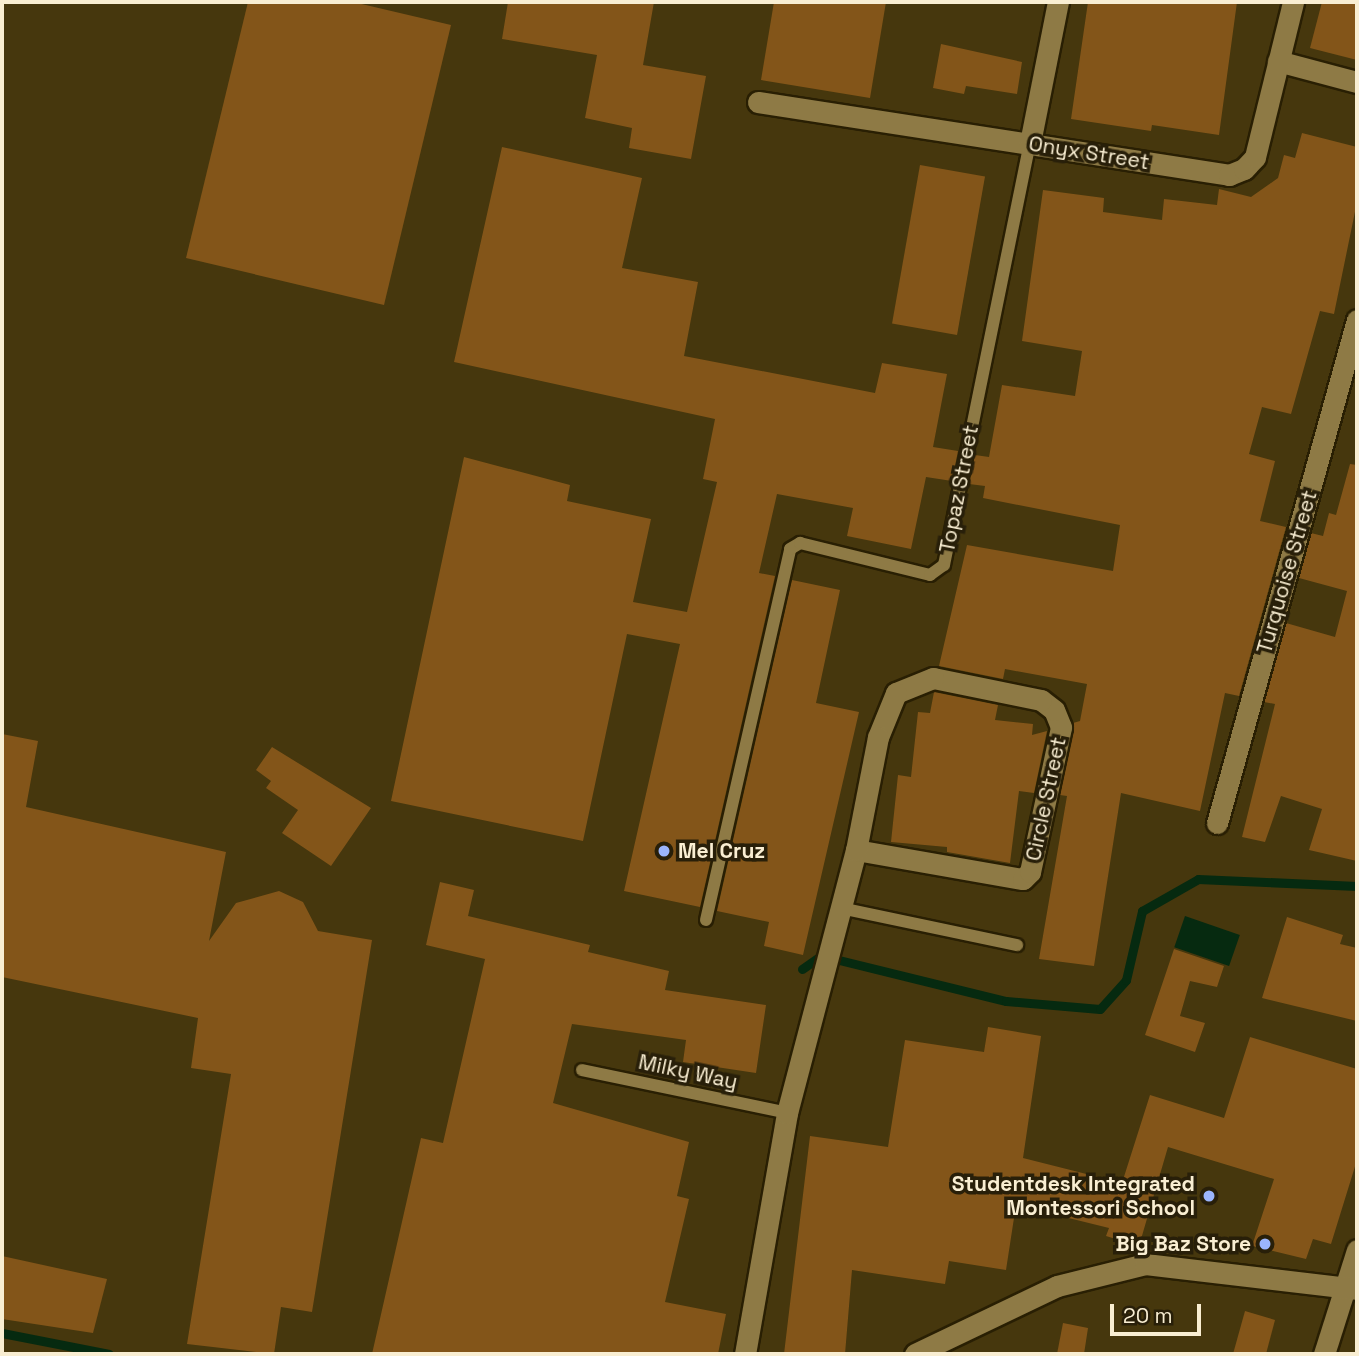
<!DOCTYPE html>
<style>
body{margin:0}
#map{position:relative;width:1359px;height:1356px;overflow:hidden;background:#46370d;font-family:"Space Grotesk",sans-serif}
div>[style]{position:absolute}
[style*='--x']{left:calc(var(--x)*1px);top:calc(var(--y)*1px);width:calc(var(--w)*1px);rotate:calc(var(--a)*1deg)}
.water>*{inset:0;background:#062a10;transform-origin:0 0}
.stream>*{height:9px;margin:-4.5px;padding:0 4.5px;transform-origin:4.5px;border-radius:4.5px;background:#062a10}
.building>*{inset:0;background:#835519;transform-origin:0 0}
.roads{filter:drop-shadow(2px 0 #291f03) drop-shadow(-2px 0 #291f03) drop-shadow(0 2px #291f03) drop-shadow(0 -2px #291f03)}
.lane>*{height:12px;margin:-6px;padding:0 6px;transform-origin:6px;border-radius:6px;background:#8e7a45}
.street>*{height:21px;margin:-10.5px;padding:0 10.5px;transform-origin:10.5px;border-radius:10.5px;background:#8e7a45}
.secondary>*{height:21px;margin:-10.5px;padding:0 10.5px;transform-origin:10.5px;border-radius:10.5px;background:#8e7a45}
.dots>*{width:19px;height:19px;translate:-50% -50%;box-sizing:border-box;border:4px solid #281f09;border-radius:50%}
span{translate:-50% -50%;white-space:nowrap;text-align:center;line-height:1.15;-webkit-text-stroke:7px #281f09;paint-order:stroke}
.street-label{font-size:21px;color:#f9eed2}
.poi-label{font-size:21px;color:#f9eed2;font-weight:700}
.left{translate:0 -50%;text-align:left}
.right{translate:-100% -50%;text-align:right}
.frame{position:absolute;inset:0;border:4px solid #f9eed2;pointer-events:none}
.scale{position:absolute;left:1110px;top:1304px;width:91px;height:32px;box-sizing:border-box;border:4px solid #f9eed2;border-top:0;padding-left:9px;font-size:21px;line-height:24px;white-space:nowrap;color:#f9eed2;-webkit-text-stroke:5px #281f09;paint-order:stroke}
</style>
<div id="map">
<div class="water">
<i style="left:1185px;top:916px;width:58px;height:33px;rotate:19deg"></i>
</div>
<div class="stream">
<i style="--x:839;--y:960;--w:172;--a:13.8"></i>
<i style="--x:1006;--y:1001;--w:94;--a:4.9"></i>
<i style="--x:1100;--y:1009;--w:39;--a:-48"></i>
<i style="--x:1126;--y:980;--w:71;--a:-76.9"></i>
<i style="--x:1142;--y:911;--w:64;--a:-29.7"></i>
<i style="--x:1198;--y:879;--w:159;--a:2.5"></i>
<i style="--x:802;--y:969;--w:24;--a:-35"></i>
<i style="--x:2;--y:1333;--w:109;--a:11.1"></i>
</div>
<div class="building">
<i style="clip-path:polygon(248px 2px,353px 2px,451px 25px,384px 305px,186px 258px)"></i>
<i style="clip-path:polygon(508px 2px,654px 2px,643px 65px,706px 76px,691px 159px,629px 148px,632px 128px,585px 118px,597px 55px,502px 39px)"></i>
<i style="clip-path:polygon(774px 2px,886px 2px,870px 98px,761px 80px)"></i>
<i style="clip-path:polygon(1088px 2px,1237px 2px,1219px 135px,1152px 125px,1151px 131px,1071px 119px)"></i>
<i style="clip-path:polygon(1322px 2px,1357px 2px,1357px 60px,1310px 48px)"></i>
<i style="clip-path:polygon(941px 44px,1022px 62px,1017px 94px,966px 86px,964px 94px,933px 88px)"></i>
<i style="clip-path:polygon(1302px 133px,1357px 147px,1357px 202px,1334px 314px,1320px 311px,1291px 414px,1262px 407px,1249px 454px,1275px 461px,1260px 521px,1286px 527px,1239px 696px,1225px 693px,1200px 811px,1121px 793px,1094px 966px,1039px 959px,1067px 796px,1060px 795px,1073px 723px,1080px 721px,1087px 684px,1005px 669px,1003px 679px,939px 666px,967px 545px,1113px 571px,1120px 525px,983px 498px,985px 486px,969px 484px,975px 455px,989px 457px,1002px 385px,1075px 396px,1082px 351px,1022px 341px,1043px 190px,1104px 198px,1103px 212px,1162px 220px,1164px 199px,1217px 205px,1219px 189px,1251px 197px,1278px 178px,1284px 155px,1295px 158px)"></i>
<i style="clip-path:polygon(502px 147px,642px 178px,622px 268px,698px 282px,684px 356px,875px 393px,882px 363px,947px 374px,933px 447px,958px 451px,952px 481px,926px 477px,911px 549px,847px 536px,853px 508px,777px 494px,759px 573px,775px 576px,700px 907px,624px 891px,680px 644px,627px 634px,583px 841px,391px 801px,464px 457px,570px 485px,567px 501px,651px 519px,633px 602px,687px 612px,717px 482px,703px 479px,715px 419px,454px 362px)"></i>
<i style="left:920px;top:165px;width:66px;height:161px;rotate:10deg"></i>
<i style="clip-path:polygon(1350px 464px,1357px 465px,1357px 861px,1309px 850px,1322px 809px,1281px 796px,1265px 842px,1242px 837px,1275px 704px,1264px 702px,1286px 623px,1335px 637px,1347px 591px,1299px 578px,1311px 533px,1323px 536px,1329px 513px,1336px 515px)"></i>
<i style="clip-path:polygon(792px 580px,840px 590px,816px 703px,859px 712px,803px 955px,764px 946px,769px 922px,717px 911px)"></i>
<i style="clip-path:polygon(934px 692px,998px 705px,995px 720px,1033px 724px,1032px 735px,1047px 731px,1034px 793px,1019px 791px,1010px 863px,947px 852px,947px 847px,891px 842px,898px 775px,911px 777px,918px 712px,930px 713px)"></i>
<i style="clip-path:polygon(2px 734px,38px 741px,26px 807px,226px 852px,209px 941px,236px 903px,279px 891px,303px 902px,318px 931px,372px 940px,312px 1312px,281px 1307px,274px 1354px,187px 1344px,231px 1074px,191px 1068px,198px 1018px,2px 977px)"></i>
<i style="clip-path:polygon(272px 747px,371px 808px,331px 866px,282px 833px,298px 810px,266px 788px,271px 781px,256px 770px)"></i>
<i style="clip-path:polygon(440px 882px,474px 890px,468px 916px,590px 945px,588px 952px,669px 971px,665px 990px,766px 1005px,756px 1073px,683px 1062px,686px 1040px,572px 1024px,553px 1103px,689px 1142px,677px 1196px,689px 1199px,665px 1302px,726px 1314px,718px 1354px,372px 1354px,421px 1138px,443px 1143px,485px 959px,426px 945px)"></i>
<i style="clip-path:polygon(1287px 917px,1343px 935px,1340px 944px,1357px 948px,1357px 1021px,1262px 998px)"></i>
<i style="clip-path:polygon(1174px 949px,1224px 966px,1217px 987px,1190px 981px,1180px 1016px,1205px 1023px,1195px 1052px,1145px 1035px)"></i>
<i style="clip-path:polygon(988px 1027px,1041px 1036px,1023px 1158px,1122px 1183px,1150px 1095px,1224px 1118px,1250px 1037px,1357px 1069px,1357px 1160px,1331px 1244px,1313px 1239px,1306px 1259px,1252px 1246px,1274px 1179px,1168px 1147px,1139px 1246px,1106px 1236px,1109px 1228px,1016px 1205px,1006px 1270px,949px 1261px,945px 1284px,852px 1270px,845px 1354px,784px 1354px,810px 1136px,888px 1147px,905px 1040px,984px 1052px)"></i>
<i style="clip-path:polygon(2px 1256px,107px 1279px,93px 1333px,2px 1319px)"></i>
<i style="clip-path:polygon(1245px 1311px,1275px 1320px,1266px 1354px,1233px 1354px)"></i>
<i style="clip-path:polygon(1063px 1323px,1088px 1328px,1084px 1354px,1057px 1354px)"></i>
</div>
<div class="roads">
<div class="lane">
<i style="--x:841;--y:908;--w:180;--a:11.9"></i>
<i style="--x:706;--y:920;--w:380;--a:-77.2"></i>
<i style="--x:790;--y:549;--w:12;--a:-31"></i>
<i style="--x:800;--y:543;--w:134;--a:13.8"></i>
<i style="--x:930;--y:575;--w:17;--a:-36"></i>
<i style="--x:944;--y:565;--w:431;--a:-78.5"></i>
<i style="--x:582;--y:1070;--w:209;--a:11.8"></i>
</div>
<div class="street">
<i style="--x:1278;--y:61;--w:82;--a:14.9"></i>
<i style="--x:758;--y:102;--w:477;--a:8.8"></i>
<i style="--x:1229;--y:175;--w:16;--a:-22"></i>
<i style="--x:1244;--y:169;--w:16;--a:-47"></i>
<i style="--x:1255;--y:157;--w:160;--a:-76.2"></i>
<i style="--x:1030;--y:143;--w:144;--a:-78.8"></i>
<i style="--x:1217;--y:823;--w:522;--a:-74.45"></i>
<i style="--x:745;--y:1354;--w:245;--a:-80.1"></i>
<i style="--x:787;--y:1113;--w:272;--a:-75.3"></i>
<i style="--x:856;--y:850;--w:169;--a:9.9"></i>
<i style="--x:1023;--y:879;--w:10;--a:-45"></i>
<i style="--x:1030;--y:872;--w:148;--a:-77.9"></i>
<i style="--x:1061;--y:727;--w:18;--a:-112"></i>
<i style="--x:1054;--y:710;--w:16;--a:-142"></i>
<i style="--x:1041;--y:700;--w:110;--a:-168.5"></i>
<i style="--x:933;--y:678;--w:40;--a:158"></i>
<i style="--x:896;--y:693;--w:48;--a:112.2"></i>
<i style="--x:878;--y:737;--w:115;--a:101"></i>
<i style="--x:1324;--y:1354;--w:109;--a:-72.4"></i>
</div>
<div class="secondary">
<i style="--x:915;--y:1354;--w:157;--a:-25.6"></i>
<i style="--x:1057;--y:1286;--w:91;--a:-14"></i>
<i style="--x:1145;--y:1264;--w:213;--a:6.7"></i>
</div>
</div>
<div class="dots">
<i style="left:664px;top:851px;background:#9bb5fd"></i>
<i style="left:1209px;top:1196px;background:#9bb5fd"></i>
<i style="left:1265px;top:1244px;background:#9bb5fd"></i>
</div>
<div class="street-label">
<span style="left:1089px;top:153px;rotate:9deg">Onyx Street</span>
<span style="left:959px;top:489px;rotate:-79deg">Topaz Street</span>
<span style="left:1287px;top:572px;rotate:-74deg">Turquoise Street</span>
<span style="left:1046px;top:799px;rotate:-78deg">Circle Street</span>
<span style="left:688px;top:1072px;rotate:12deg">Milky Way</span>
</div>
<div class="poi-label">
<span class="left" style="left:678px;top:851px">Mel Cruz</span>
<span class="right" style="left:1195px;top:1196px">Studentdesk Integrated<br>Montessori School</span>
<span class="right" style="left:1251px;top:1244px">Big Baz Store</span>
</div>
<div class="frame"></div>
<div class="scale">20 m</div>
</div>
